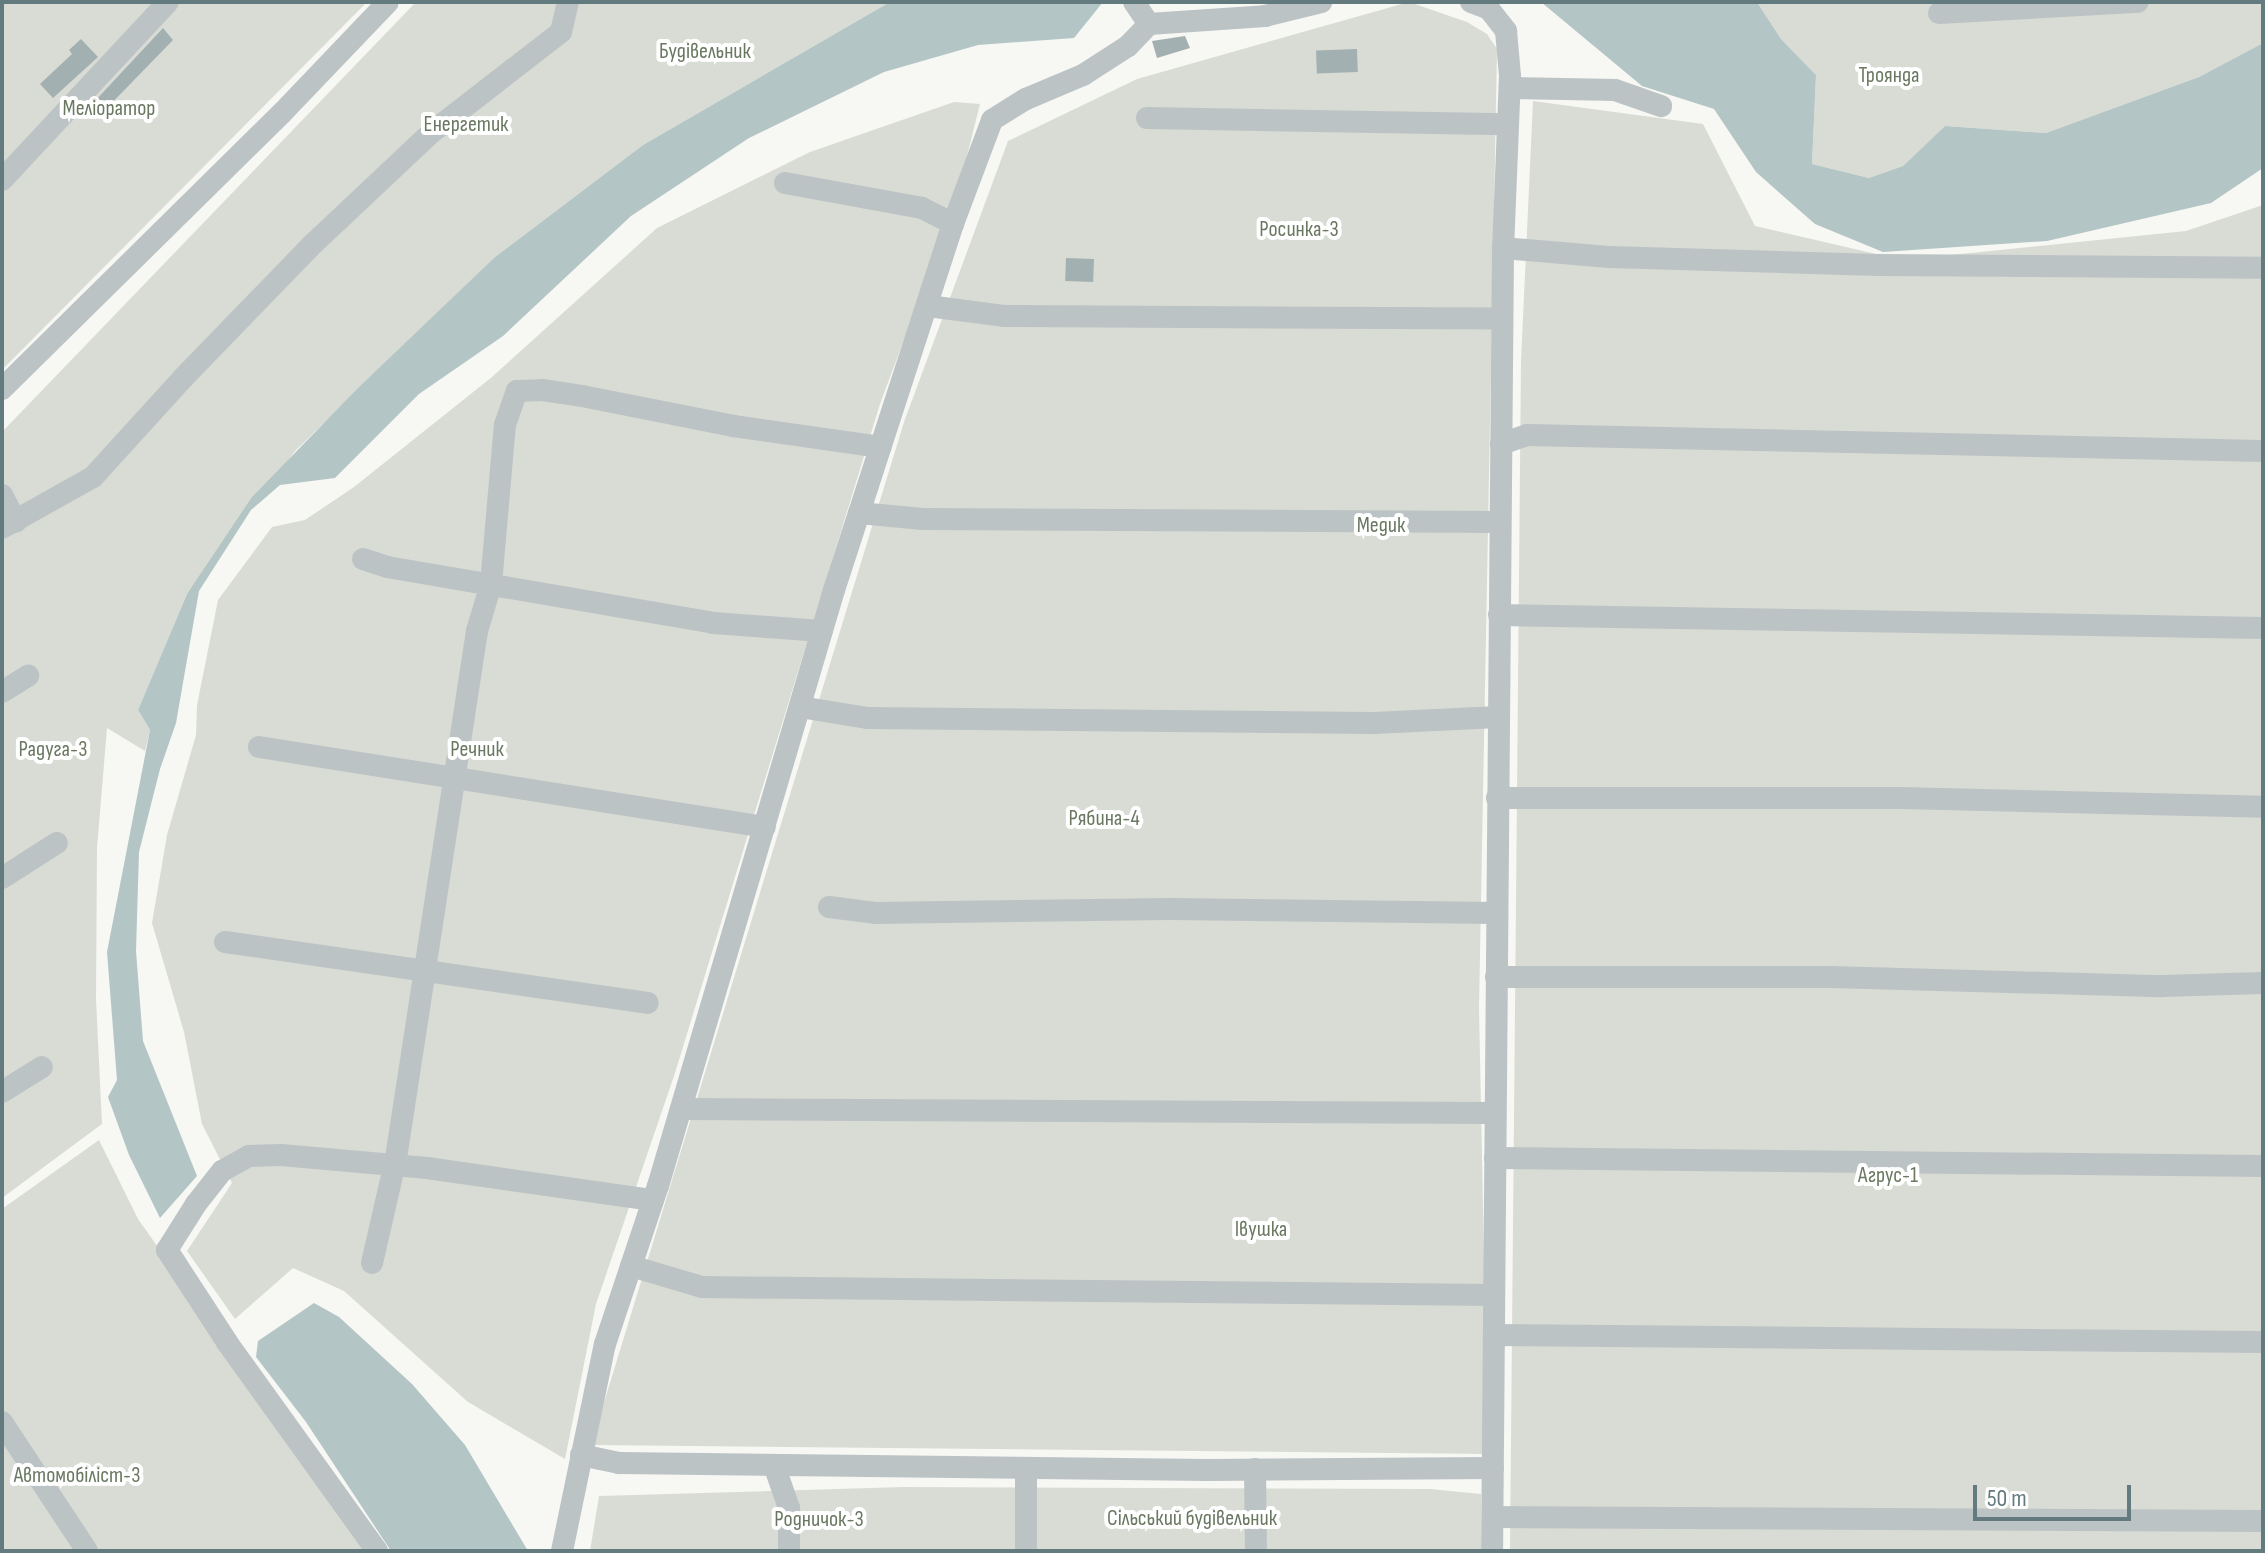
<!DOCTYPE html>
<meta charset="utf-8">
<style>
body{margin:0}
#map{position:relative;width:2265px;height:1553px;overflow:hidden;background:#f7f7f4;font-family:"Sofia Sans Condensed",sans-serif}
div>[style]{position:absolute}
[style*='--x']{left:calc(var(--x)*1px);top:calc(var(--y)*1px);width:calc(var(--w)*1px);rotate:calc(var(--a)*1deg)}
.green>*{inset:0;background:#d9dcd4}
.water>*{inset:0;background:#b3c5c5}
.building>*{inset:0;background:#a3b0b2;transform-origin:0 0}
.minor>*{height:22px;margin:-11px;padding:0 11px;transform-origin:11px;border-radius:11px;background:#bcc3c5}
span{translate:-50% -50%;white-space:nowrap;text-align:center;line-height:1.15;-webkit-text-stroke:8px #fff;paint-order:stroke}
.park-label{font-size:22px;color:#6a7761}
.frame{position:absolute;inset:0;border:4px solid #637a7f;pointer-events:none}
.scale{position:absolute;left:1973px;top:1485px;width:158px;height:36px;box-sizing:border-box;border:4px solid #637a7f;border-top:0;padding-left:10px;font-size:24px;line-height:28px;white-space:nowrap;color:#637a7f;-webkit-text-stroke:6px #fff;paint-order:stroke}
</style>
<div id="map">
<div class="green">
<i style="clip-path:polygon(2px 2px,367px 2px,2px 370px)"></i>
<i style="clip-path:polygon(416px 2px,890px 2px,643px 145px,495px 257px,295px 451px,187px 594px,138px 710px,150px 730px,145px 751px,107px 728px,97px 848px,96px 999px,102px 1124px,2px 1198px,2px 432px)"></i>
<i style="clip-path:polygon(1409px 2px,1467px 22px,1487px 34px,1497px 49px,1479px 1008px,1488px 1454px,591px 1445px,904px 422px,1008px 141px,1137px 79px)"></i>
<i style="clip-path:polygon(1757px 2px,2263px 2px,2263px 43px,2199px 77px,2046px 133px,1945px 126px,1903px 166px,1869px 178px,1812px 164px,1816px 75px,1781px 39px)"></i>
<i style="clip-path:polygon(1533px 101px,1703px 124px,1755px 226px,1902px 260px,2186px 231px,2263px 205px,2263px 1551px,1510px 1551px,1521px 361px)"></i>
<i style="clip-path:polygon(954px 102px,980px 104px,956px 200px,880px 404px,675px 1073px,596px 1304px,565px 1459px,468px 1402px,344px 1291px,293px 1268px,235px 1319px,187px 1251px,232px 1183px,202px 1124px,184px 1032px,152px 923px,167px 835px,196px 735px,197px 705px,218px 600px,272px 527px,305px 520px,354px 487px,492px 377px,657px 228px,810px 152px)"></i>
<i style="clip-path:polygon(99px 1140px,138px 1219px,373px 1551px,2px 1551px,2px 1209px)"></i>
<i style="clip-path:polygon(904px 1487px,1430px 1489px,1481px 1494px,1481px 1551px,590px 1551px,599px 1496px)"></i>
</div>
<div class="water">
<i style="clip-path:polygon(890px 2px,1103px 2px,1074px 38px,978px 45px,884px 72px,749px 138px,631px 216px,503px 336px,419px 394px,335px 478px,280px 485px,251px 510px,199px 591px,176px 723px,160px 769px,139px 852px,136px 951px,143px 1041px,197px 1176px,160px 1218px,129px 1155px,108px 1097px,117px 1080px,107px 952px,150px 730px,138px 710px,187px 594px,252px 497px,356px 390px,495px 257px,643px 145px)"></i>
<i style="clip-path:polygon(1541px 2px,1757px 2px,1781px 39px,1816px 75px,1812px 164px,1869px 178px,1903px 166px,1945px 126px,2046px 133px,2199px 77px,2263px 43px,2263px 168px,2211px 203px,2047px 241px,1883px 252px,1815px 224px,1756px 172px,1714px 109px,1642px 86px)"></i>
<i style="clip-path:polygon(314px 1303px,339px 1317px,412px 1384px,465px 1445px,528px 1551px,391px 1551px,306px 1422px,256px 1357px,258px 1341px)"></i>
</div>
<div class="building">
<i style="clip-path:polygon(163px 28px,173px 40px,103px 112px,94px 102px)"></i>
<i style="clip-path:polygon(1185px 36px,1190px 48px,1157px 58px,1152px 41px)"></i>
<i style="clip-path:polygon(81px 39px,98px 57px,53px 98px,40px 84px,72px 54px,69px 50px)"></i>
<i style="left:1357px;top:49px;width:23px;height:41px;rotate:88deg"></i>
<i style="left:1066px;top:258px;width:28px;height:23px;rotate:2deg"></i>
</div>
<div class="minor">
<i style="--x:1134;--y:2;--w:27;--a:56"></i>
<i style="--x:1471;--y:2;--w:19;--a:21"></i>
<i style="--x:1489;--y:9;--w:28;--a:52"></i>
<i style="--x:1506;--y:31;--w:45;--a:84.9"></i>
<i style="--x:1510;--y:76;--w:172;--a:92.3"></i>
<i style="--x:1503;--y:248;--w:1303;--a:90.48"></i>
<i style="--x:1939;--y:13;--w:199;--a:-3.2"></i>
<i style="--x:1510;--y:88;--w:105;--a:1.1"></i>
<i style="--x:1615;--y:90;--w:49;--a:19.2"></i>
<i style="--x:1147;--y:118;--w:361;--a:1"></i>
<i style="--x:2;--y:180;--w:243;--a:-47"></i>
<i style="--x:785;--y:183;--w:139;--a:10.3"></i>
<i style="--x:922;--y:208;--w:35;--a:27"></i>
<i style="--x:1503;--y:248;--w:106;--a:4.9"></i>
<i style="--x:1609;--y:257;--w:269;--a:1.7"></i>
<i style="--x:1878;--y:265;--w:385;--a:0.4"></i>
<i style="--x:928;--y:306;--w:78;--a:7.4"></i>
<i style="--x:1005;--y:316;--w:497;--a:0.3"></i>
<i style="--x:2;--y:389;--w:393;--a:-44.6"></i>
<i style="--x:282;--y:113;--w:153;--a:-46.3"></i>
<i style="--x:1501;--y:444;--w:28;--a:-19"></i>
<i style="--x:1527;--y:435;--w:736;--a:1.25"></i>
<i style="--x:2;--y:495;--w:30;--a:62"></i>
<i style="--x:859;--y:513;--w:64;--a:5.4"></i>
<i style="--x:923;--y:519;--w:577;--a:0.3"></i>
<i style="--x:2;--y:528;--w:104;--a:-29.3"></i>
<i style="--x:93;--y:477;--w:134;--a:-47.7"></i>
<i style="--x:183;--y:378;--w:187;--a:-45.9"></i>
<i style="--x:313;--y:244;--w:163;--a:-43.3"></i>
<i style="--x:432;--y:132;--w:163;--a:-37.8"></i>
<i style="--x:561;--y:32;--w:31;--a:-77"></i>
<i style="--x:363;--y:559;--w:25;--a:18"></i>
<i style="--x:387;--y:567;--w:331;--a:9.7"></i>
<i style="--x:713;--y:623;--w:109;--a:4.2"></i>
<i style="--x:1499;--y:615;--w:764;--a:0.97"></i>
<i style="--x:2;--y:692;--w:31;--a:-32"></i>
<i style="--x:800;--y:707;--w:69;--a:9.2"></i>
<i style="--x:868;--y:718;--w:506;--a:0.57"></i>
<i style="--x:1374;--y:723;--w:124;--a:-2.8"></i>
<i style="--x:259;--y:747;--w:512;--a:8.98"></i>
<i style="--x:1497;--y:798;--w:404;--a:0"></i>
<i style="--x:1901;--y:798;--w:362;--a:1.4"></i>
<i style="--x:2;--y:878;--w:65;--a:-32.5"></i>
<i style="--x:829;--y:907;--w:46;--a:7.4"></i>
<i style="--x:875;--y:913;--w:295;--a:-0.8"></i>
<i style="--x:1170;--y:909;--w:326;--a:0.7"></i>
<i style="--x:225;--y:942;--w:427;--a:8.2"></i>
<i style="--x:1496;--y:977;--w:335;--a:0"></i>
<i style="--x:1831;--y:977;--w:331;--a:1.6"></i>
<i style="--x:2162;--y:986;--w:101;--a:-1.7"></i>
<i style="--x:2;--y:1092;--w:47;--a:-32"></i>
<i style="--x:681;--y:1109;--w:814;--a:0.28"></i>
<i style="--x:1495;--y:1158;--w:768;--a:0.6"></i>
<i style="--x:372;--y:1263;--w:108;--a:-77.1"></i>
<i style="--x:396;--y:1158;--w:533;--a:-81.26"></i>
<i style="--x:477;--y:631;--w:49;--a:-73.4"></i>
<i style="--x:491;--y:584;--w:160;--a:-85"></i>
<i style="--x:505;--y:425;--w:36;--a:-71"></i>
<i style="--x:517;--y:391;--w:25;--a:-2"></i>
<i style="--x:542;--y:390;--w:40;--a:8.5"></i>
<i style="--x:582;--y:396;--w:154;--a:11.2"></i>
<i style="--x:733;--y:426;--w:149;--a:8.1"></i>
<i style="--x:631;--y:1266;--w:74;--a:16.5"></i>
<i style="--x:702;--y:1287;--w:792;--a:0.58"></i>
<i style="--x:1494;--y:1335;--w:769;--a:0.52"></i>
<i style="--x:2;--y:1422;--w:154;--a:56.6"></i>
<i style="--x:581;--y:1455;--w:39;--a:12"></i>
<i style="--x:619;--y:1463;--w:588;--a:0.68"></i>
<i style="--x:1207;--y:1470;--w:286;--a:-0.4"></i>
<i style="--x:774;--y:1465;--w:46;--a:70.8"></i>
<i style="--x:789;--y:1508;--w:43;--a:90"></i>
<i style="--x:1026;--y:1468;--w:83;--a:90"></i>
<i style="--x:1255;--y:1469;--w:82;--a:89.3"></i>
<i style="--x:1493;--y:1517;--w:770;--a:0.3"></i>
<i style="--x:377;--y:1551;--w:257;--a:-125.7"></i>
<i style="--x:227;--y:1342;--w:110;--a:-123.1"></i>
<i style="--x:167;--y:1250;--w:54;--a:-57.8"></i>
<i style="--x:196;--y:1204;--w:42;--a:-51.8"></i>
<i style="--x:222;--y:1171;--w:31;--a:-29"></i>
<i style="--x:249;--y:1156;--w:32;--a:-2"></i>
<i style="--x:281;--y:1155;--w:147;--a:5.1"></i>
<i style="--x:427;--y:1168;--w:228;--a:8.1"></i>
<i style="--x:562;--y:1551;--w:211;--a:-78.3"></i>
<i style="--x:605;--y:1344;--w:167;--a:-71.5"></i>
<i style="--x:658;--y:1186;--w:621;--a:-73.55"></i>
<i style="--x:834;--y:590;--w:385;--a:-72"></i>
<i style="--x:953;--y:224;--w:111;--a:-69.4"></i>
<i style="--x:992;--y:120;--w:40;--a:-32"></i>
<i style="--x:1026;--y:99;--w:62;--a:-22.8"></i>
<i style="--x:1083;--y:75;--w:54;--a:-32.8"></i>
<i style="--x:1128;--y:46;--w:30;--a:-46"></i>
<i style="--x:1149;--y:24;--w:116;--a:-3.9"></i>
<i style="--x:1265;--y:16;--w:58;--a:-14"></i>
</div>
<div class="park-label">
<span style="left:705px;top:52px">Будівельник</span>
<span style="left:1889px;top:76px">Троянда</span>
<span style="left:109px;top:109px">Меліоратор</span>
<span style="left:466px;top:125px">Енергетик</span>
<span style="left:1299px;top:230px">Росинка-3</span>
<span style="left:1381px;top:526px">Медик</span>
<span style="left:53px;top:750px">Радуга-3</span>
<span style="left:477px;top:750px">Речник</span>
<span style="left:1104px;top:819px">Рябина-4</span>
<span style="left:1888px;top:1176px">Агрус-1</span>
<span style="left:1261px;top:1230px">Івушка</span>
<span style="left:77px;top:1476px">Автомобіліст-3</span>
<span style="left:1192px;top:1519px">Сільський будівельник</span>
<span style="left:819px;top:1520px">Родничок-3</span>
</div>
<div class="frame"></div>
<div class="scale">50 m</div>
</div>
